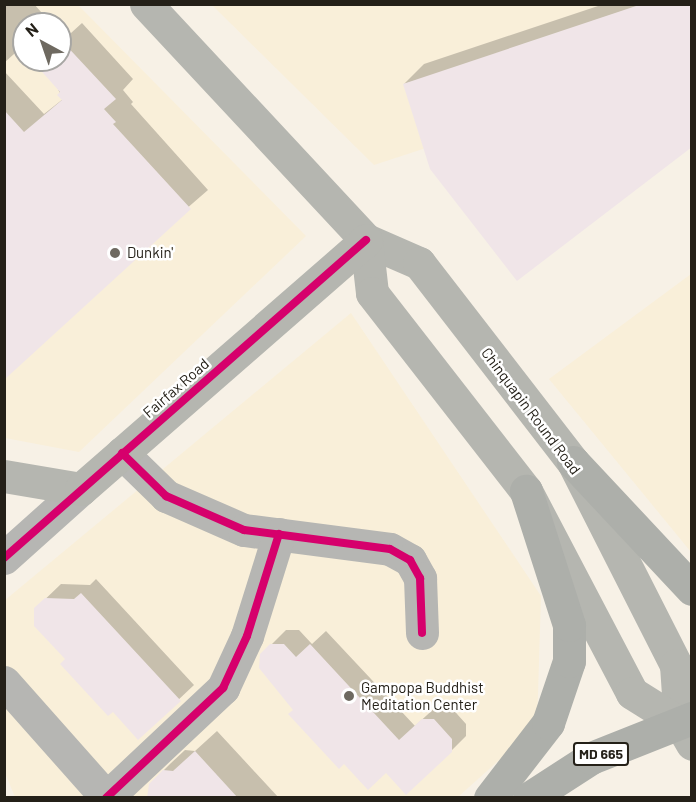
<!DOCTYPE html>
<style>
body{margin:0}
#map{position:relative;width:696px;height:802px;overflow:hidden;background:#f7f1e6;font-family:Barlow,sans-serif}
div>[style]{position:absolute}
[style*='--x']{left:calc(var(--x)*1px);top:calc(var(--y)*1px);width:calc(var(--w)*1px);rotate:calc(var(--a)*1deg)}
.built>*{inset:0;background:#f9efd9}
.shadow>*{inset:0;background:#0003}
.building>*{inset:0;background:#f0e5e8}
.street>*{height:33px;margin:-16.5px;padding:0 16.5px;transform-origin:16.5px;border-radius:16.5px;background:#b6b6b3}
.secondary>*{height:33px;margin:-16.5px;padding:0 16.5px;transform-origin:16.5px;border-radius:16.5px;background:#b5b6b0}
.primary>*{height:33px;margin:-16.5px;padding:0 16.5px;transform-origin:16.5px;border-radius:16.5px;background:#adafaa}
.cycleway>*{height:8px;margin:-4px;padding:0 4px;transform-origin:4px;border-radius:4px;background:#d6006c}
.dots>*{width:16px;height:16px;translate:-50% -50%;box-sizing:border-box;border:3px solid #fff;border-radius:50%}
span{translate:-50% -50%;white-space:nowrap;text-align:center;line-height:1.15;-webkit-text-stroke:5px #fff;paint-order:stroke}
.shield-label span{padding:2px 4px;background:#fff;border:2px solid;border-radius:4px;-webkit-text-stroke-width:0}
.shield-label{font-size:14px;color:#242018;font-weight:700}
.poi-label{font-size:15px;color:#242018}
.left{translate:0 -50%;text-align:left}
.street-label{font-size:15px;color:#242018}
.frame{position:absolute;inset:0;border:6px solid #242018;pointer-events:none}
.north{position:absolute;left:12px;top:12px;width:60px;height:60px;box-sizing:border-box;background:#fff;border:2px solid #a7a6a3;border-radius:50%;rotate:320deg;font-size:16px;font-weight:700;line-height:24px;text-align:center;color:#242018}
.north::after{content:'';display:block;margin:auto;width:21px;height:27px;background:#6e6960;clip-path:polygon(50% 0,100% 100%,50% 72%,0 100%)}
</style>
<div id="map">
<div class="built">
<i style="clip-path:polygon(evenodd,4px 5px,78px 5px,306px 236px,79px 452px,5px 438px,4px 5px,24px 24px,60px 24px,60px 60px,24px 60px,24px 24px)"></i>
<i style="clip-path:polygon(212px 5px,691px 5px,691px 61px,374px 165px)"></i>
<i style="clip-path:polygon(691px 274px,691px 552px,549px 379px)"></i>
<i style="clip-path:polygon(351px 313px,541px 596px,537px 726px,458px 797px,15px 797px,5px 773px,4px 601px)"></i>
</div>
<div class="shadow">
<i style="clip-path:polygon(4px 4px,34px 4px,49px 21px,24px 24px,24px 45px,4px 63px)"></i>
<i style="clip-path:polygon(604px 4px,692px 4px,404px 84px,424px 64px)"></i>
<i style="clip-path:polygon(82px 23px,133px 79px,123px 90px,133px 102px,131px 104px,208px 190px,4px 367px,4px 71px,44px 114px,63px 99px,43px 60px,60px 60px,60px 43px)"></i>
<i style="clip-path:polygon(96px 579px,194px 685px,138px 738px,67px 659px,36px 608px,61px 584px,90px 585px)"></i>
<i style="clip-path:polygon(286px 630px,299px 630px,312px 644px,326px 631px,415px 726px,438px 705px,449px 705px,466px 724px,466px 736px,451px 751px,387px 771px,295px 709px,261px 655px)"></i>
<i style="clip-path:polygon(217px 731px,279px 798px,149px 798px,150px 784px,171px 763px,185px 750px,195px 751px)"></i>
</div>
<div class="building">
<i style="clip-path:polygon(642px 4px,692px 4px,692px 147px,517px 281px,430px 169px,403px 84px)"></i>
<i style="clip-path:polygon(62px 41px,116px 99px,104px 109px,116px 122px,113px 124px,191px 209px,4px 380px,4px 110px,24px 132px,62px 100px,57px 95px,60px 92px,36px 65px,41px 60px,60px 60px)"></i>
<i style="clip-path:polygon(81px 593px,181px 701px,138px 740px,113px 712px,108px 716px,60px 664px,65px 659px,34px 626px,34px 608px,45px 598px,74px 599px)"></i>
<i style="clip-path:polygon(270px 644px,284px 644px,296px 657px,310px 644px,399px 740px,422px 719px,434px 719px,452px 739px,452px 752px,406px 795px,386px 773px,368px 790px,344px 764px,339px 769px,288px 714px,293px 710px,259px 668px,260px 654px)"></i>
<i style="clip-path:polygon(195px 751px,238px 798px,147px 798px,149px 784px,163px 770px,173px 771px)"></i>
</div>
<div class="street">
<i style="--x:122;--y:453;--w:62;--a:44.3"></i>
<i style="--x:166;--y:496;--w:85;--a:23.6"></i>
<i style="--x:244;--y:530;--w:147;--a:7.4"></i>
<i style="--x:390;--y:549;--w:23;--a:29"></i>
<i style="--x:410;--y:560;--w:21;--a:61"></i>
<i style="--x:420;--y:578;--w:55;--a:87.9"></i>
<i style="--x:4;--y:558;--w:103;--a:-41.9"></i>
<i style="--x:4;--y:682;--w:154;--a:48.4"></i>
<i style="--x:106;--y:798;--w:161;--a:-43.2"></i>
<i style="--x:223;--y:688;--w:57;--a:-65.2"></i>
<i style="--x:247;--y:636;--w:107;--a:-72.6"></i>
</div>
<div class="secondary">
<i style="--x:146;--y:4;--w:323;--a:47"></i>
<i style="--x:366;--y:240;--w:58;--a:23.5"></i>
<i style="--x:419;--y:263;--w:252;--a:52.3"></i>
<i style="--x:573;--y:462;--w:228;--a:63.1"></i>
<i style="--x:676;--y:665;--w:58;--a:86.1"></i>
<i style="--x:680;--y:723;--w:24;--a:60"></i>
<i style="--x:366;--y:240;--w:53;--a:83.5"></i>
<i style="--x:372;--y:293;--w:251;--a:52.1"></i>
<i style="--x:526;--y:491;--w:228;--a:62.3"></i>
<i style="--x:632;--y:693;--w:57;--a:32"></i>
<i style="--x:4;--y:476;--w:78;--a:9.6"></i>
<i style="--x:81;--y:489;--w:378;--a:-41.1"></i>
</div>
<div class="primary">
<i style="--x:573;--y:462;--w:174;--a:46.9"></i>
<i style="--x:490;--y:798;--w:95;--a:-52.3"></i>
<i style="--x:548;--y:723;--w:65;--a:-71.3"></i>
<i style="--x:569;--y:661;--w:36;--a:-90"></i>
<i style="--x:569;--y:625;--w:141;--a:-107.8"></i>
<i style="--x:529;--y:798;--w:74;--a:-32.8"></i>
<i style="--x:591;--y:758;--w:109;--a:-21.6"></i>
</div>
<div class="cycleway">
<i style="--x:122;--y:453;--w:62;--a:44.3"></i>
<i style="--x:166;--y:496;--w:85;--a:23.6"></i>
<i style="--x:244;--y:530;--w:147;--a:7.4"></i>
<i style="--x:390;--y:549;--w:23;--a:29"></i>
<i style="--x:410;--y:560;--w:21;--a:61"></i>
<i style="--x:420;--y:578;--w:55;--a:87.9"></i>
<i style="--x:4;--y:558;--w:482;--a:-41.3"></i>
<i style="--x:106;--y:798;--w:161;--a:-43.2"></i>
<i style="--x:223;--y:688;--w:57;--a:-65.2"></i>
<i style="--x:247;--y:636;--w:107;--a:-72.6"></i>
</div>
<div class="dots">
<i style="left:115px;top:253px;background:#6e6960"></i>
<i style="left:349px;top:696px;background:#6e6960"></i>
</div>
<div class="shield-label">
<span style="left:601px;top:754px">MD 665</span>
</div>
<div class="poi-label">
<span class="left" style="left:127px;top:253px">Dunkin'</span>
<span class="left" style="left:361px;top:696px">Gampopa Buddhist<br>Meditation Center</span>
</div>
<div class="street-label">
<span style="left:176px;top:388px;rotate:-41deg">Fairfax Road</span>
<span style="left:531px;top:411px;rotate:53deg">Chinquapin Round Road</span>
</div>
<div class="frame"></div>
<div class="north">N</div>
</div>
